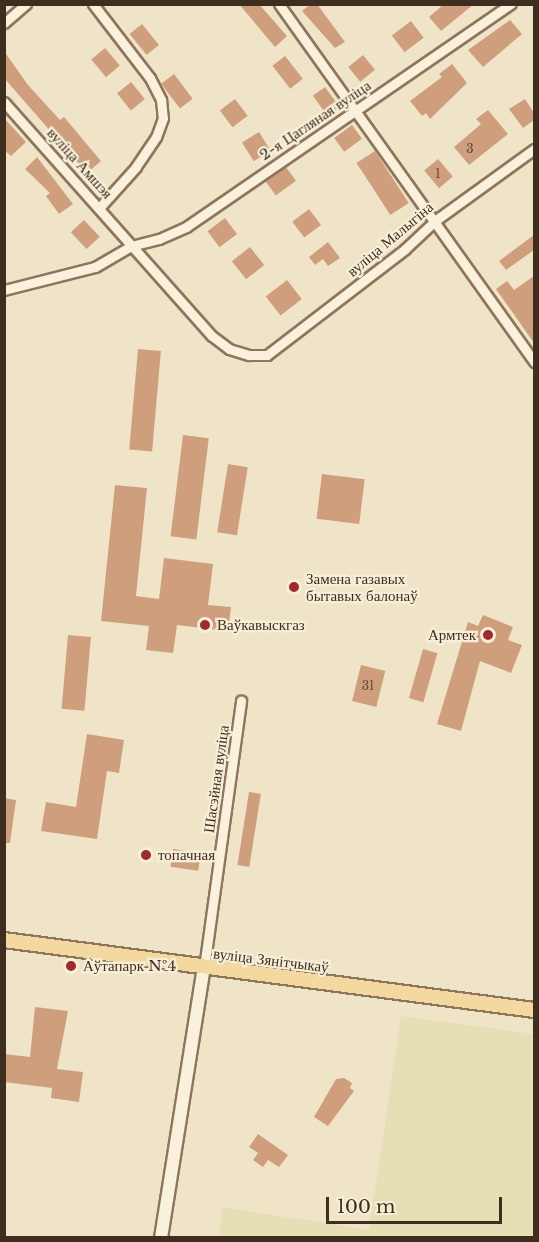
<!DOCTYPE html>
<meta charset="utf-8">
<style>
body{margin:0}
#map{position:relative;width:539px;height:1242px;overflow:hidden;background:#f0e4c8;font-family:"Libre Baskerville",serif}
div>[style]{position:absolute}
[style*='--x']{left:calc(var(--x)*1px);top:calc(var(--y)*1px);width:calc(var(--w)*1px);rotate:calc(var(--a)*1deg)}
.farmland>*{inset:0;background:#e6deb5}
.building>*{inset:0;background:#cf9f7d;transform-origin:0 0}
.roads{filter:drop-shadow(2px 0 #8d765c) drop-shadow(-2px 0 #8d765c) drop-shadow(0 2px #8d765c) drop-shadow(0 -2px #8d765c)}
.street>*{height:9px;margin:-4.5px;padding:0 4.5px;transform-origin:4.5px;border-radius:4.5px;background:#faf1dc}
.secondary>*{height:12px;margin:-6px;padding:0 6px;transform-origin:6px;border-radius:6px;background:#faf1dc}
.primary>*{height:14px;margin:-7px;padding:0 7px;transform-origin:7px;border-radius:7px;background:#f3d9a0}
.dots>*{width:16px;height:16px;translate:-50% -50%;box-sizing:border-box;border:3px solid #f7eed8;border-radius:50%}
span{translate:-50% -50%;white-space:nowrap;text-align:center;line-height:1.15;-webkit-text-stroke:4.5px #f7eed8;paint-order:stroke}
.number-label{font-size:12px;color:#624a37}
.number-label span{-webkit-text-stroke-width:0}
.street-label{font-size:15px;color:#3d2e20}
.poi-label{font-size:15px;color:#3d2e20}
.left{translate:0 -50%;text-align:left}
.right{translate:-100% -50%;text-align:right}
.frame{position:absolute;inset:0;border:6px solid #3d2e20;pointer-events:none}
.scale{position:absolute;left:326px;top:1197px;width:176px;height:27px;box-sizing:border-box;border:3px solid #3d2e20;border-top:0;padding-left:8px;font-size:18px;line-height:21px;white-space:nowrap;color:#3d2e20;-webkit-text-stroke:4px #f7eed8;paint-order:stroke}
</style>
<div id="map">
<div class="farmland">
<i style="clip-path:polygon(401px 1016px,534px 1034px,534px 1237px,219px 1237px,223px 1207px,369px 1230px)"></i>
</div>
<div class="building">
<i style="clip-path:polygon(239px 4px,259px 4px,287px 36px,275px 47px)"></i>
<i style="clip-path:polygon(311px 4px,317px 4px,345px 42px,335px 48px,302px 11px)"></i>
<i style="clip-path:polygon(444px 4px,474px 4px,441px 31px,429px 17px)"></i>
<i style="clip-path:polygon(510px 20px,522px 34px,483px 67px,468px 50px)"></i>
<i style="left:411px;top:21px;width:21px;height:24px;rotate:53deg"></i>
<i style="left:142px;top:24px;width:27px;height:16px;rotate:51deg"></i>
<i style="left:105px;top:48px;width:23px;height:18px;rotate:50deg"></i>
<i style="clip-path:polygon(4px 51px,28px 85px,60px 120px,64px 117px,101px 161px,87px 173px,4px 78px)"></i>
<i style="left:363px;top:55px;width:19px;height:19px;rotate:51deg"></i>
<i style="left:285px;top:56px;width:29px;height:16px;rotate:52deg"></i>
<i style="clip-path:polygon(452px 64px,467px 83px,430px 119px,426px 113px,422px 116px,410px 101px,442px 77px,439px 74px)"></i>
<i style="left:174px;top:74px;width:31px;height:16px;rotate:53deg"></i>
<i style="left:131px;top:82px;width:22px;height:18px;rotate:51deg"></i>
<i style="left:325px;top:87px;width:24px;height:15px;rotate:54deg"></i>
<i style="left:235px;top:99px;width:21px;height:19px;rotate:53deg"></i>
<i style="clip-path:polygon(525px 99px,534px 113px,534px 120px,523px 128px,509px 109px)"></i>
<i style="clip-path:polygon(488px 110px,508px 134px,469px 165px,454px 147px,481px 124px,476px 119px)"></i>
<i style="clip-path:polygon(4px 118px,26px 142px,11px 156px,4px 150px)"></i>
<i style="left:352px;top:125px;width:17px;height:22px;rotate:54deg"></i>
<i style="left:259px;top:132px;width:22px;height:20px;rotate:58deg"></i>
<i style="left:375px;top:151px;width:62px;height:22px;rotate:57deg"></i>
<i style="clip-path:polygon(37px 157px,73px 204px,59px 214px,46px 196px,50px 193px,25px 169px)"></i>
<i style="left:438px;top:159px;width:23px;height:18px;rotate:50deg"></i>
<i style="left:286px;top:167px;width:17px;height:25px;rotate:54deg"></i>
<i style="left:309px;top:209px;width:20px;height:21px;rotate:53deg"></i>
<i style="left:225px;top:218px;width:20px;height:22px;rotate:53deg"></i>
<i style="left:84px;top:220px;width:23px;height:18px;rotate:47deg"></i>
<i style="clip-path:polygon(534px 235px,534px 250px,506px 270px,499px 261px)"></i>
<i style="clip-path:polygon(328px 242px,340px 258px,328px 266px,323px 259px,315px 265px,309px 257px)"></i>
<i style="left:250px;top:247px;width:23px;height:23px;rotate:52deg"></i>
<i style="clip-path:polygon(534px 276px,534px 343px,496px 289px,507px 281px,514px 290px)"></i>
<i style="left:287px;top:280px;width:24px;height:27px;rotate:52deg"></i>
<i style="left:138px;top:349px;width:23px;height:101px;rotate:5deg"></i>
<i style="left:183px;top:435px;width:26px;height:102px;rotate:7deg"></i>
<i style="left:228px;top:464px;width:20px;height:69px;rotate:9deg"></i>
<i style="left:322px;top:474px;width:43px;height:45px;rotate:7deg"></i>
<i style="clip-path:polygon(115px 485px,147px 488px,136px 596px,159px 599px,164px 558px,213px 564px,208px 605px,231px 607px,228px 631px,177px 625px,173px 653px,146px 650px,149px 626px,101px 621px)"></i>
<i style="clip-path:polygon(483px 615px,513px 627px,508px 640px,522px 645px,511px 673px,480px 661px,461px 731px,437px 724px,468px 622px,478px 626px)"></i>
<i style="left:68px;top:635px;width:23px;height:74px;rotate:5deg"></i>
<i style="left:423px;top:649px;width:15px;height:51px;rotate:16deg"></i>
<i style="left:361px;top:665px;width:25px;height:37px;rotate:14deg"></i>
<i style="clip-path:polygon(87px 734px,124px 740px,119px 773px,107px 771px,97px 839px,41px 831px,46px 802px,76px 807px)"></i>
<i style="left:249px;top:792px;width:12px;height:74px;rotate:9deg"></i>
<i style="clip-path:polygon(4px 798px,16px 800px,10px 843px,4px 843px)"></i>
<i style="left:173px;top:849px;width:28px;height:18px;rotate:8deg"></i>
<i style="clip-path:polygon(35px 1007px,68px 1011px,57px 1069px,83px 1072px,79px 1102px,51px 1098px,52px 1088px,4px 1082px,4px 1054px,30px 1057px)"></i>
<i style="clip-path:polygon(344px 1078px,352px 1083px,350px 1088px,354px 1091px,328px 1126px,314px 1117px,336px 1079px)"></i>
<i style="clip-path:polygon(258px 1134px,288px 1155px,279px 1167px,268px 1160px,263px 1167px,253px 1160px,258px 1153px,249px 1147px)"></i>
</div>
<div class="roads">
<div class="street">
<i style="--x:93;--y:4;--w:93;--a:52.4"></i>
<i style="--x:150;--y:78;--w:25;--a:63"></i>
<i style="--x:161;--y:100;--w:18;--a:84"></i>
<i style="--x:163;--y:118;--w:20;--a:110"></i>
<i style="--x:156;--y:137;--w:36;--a:124"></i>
<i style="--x:136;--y:167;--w:54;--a:132"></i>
<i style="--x:279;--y:4;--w:440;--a:54.5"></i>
<i style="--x:4;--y:23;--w:29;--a:-41"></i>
<i style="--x:4;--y:102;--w:313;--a:48.4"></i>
<i style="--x:212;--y:336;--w:21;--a:37"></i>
<i style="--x:229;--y:349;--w:21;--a:17"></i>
<i style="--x:249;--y:355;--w:18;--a:0"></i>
<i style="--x:267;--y:355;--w:174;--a:-37.5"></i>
<i style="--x:405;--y:249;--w:42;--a:-43.1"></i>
<i style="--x:436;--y:220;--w:121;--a:-35.9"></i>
<i style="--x:4;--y:290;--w:94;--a:-14.2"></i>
<i style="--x:95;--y:267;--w:42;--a:-30.3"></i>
<i style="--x:131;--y:246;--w:29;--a:-14"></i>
<i style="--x:159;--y:239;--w:30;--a:-24"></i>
<i style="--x:186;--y:227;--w:394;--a:-34.5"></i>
<i style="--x:204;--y:968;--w:270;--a:-82.1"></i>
</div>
<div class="secondary">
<i style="--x:161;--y:1238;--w:273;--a:-81"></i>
</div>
<div class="primary">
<i style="--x:4;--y:940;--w:535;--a:7.52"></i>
</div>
</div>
<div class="dots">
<i style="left:294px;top:587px;background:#9e2a2b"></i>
<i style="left:205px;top:625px;background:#9e2a2b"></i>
<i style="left:488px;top:635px;background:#9e2a2b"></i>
<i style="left:146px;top:855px;background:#9e2a2b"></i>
<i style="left:71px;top:966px;background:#9e2a2b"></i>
</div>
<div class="number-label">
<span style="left:470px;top:149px">3</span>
<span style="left:438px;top:174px">1</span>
<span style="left:368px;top:686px">31</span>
</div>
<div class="street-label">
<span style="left:315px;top:120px;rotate:-34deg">2-я Цагляная вуліца</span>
<span style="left:80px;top:163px;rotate:48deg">вуліца Амшэя</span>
<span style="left:390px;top:239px;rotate:-40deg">вуліца Малыгіна</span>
<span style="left:216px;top:779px;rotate:-82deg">Шасэйная вуліца</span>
<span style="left:271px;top:960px;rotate:7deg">вуліца Зянітчыкаў</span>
</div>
<div class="poi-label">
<span class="left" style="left:306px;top:587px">Замена газавых<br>бытавых балонаў</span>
<span class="left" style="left:217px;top:625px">Ваўкавыскгаз</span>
<span class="right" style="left:476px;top:635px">Армтек</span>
<span class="left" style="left:158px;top:855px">топачная</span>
<span class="left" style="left:83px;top:966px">Аўтапарк №4</span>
</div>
<div class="frame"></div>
<div class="scale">100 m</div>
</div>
